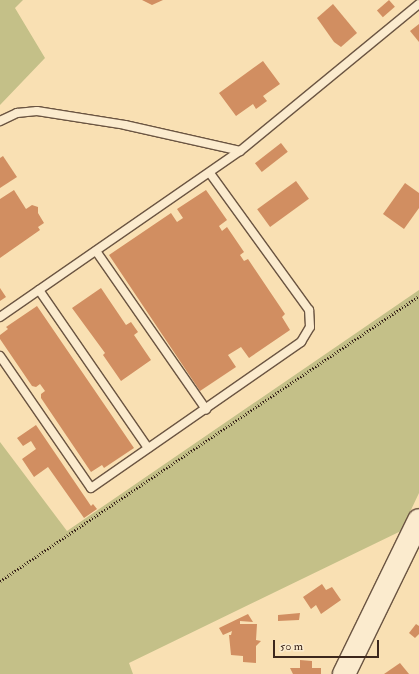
<!DOCTYPE html>
<style>
body{margin:0}
#map{position:relative;width:419px;height:674px;overflow:hidden;background:#f9e0b3;font-family:"IM FELL Double Pica",serif}
div>[style]{position:absolute}
[style*='--x']{left:calc(var(--x)*1px);top:calc(var(--y)*1px);width:calc(var(--w)*1px);rotate:calc(var(--a)*1deg)}
.green>*{inset:0;background:#c4c088}
.building>*{inset:0;background:#d18e61;transform-origin:0 0}
.path>*{height:2.5px;margin-top:-1.25px;transform-origin:0;background:repeating-linear-gradient(90deg,#3c271c 0 1px,transparent 0 3px)}
.roads{filter:drop-shadow(1px 0 #6b5542) drop-shadow(-1px 0 #6b5542) drop-shadow(0 1px #6b5542) drop-shadow(0 -1px #6b5542)}
.lane>*{height:8px;margin:-4px;padding:0 4px;transform-origin:4px;border-radius:4px;background:#fbebce}
.secondary>*{height:22px;margin:-11px;padding:0 11px;transform-origin:11px;border-radius:11px;background:#fbebce}
span{translate:-50% -50%;white-space:nowrap;text-align:center;line-height:1.15;-webkit-text-stroke:3px #fbebce;paint-order:stroke}
.scale{position:absolute;left:273px;top:640px;width:106px;height:18px;box-sizing:border-box;border:2px solid #3c271c;border-top:0;padding-left:5px;font-size:12px;line-height:14px;white-space:nowrap;color:#3c271c;-webkit-text-stroke:3px #fbebce;paint-order:stroke}
</style>
<div id="map">
<div class="green">
<i style="clip-path:polygon(0 0,23px 0,15px 8px,45px 58px,0 105px)"></i>
<i style="clip-path:polygon(419px 290px,419px 493px,401px 531px,129px 663px,133px 674px,0 674px,0 442px,67px 531px)"></i>
</div>
<div class="building">
<i style="clip-path:polygon(142px 0,163px 0,152px 5px)"></i>
<i style="left:389px;top:0;width:9px;height:16px;rotate:49deg"></i>
<i style="clip-path:polygon(333px 4px,357px 33px,341px 47px,334px 42px,317px 18px)"></i>
<i style="clip-path:polygon(419px 24px,419px 42px,410px 31px)"></i>
<i style="clip-path:polygon(263px 61px,280px 84px,263px 96px,267px 101px,256px 109px,253px 104px,236px 116px,219px 93px)"></i>
<i style="left:281px;top:143px;width:11px;height:33px;rotate:52deg"></i>
<i style="clip-path:polygon(3px 156px,17px 177px,0 188px,0 158px)"></i>
<i style="left:296px;top:181px;width:22px;height:48px;rotate:54deg"></i>
<i style="clip-path:polygon(405px 183px,419px 193px,419px 208px,404px 229px,383px 214px)"></i>
<i style="clip-path:polygon(14px 190px,26px 209px,32px 205px,38px 207px,38px 213px,44px 223px,38px 227px,40px 230px,0 258px,0 199px)"></i>
<i style="clip-path:polygon(206px 190px,227px 220px,219px 226px,222px 231px,227px 227px,244px 252px,240px 255px,244px 261px,248px 259px,285px 314px,282px 317px,290px 330px,249px 358px,241px 347px,228px 355px,236px 367px,200px 391px,109px 255px,171px 213px,177px 222px,183px 218px,177px 209px)"></i>
<i style="clip-path:polygon(0 288px,6px 297px,0 301px)"></i>
<i style="clip-path:polygon(101px 288px,126px 325px,131px 322px,138px 332px,134px 335px,151px 360px,121px 381px,103px 355px,105px 353px,72px 308px)"></i>
<i style="clip-path:polygon(37px 306px,134px 448px,104px 468px,102px 465px,91px 472px,41px 398px,41px 394px,45px 391px,40px 384px,36px 387px,32px 386px,0 339px,0 335px,8px 329px,6px 327px)"></i>
<i style="clip-path:polygon(36px 425px,91px 506px,93px 504px,97px 509px,84px 518px,48px 467px,34px 477px,22px 459px,36px 449px,31px 441px,23px 446px,17px 438px)"></i>
<i style="clip-path:polygon(322px 584px,326px 590px,332px 587px,341px 600px,321px 614px,316px 605px,311px 609px,303px 597px)"></i>
<i style="clip-path:polygon(300px 613px,299px 620px,278px 621px,278px 615px)"></i>
<i style="clip-path:polygon(248px 614px,253px 622px,240px 621px,240px 624px,257px 624px,256px 640px,261px 641px,256px 646px,256px 663px,243px 662px,243px 656px,231px 655px,229px 635px,231px 635px,232px 631px,223px 635px,219px 628px)"></i>
<i style="clip-path:polygon(416px 624px,419px 626px,419px 634px,415px 638px,409px 633px)"></i>
<i style="clip-path:polygon(300px 660px,312px 661px,312px 668px,321px 668px,321px 674px,293px 674px,290px 668px,300px 668px)"></i>
<i style="clip-path:polygon(400px 663px,409px 674px,384px 674px)"></i>
</div>
<div class="path">
<i style="--x:0;--y:581;--w:507;--a:-34.22"></i>
</div>
<div class="roads">
<div class="lane">
<i style="--x:0;--y:121;--w:19;--a:-25"></i>
<i style="--x:17;--y:113;--w:20;--a:-6"></i>
<i style="--x:37;--y:111;--w:89;--a:9"></i>
<i style="--x:125;--y:125;--w:118;--a:12.7"></i>
<i style="--x:96;--y:251;--w:193;--a:55.2"></i>
<i style="--x:39;--y:290;--w:192;--a:55.4"></i>
<i style="--x:0;--y:317;--w:292;--a:-34.7"></i>
<i style="--x:240;--y:151;--w:232;--a:-39.4"></i>
<i style="--x:0;--y:356;--w:160;--a:55.4"></i>
<i style="--x:91;--y:488;--w:256;--a:-34.8"></i>
<i style="--x:301;--y:342;--w:17;--a:-59"></i>
<i style="--x:310;--y:327;--w:17;--a:-93"></i>
<i style="--x:309;--y:310;--w:169;--a:-125.9"></i>
</div>
<div class="secondary">
<i style="--x:344;--y:674;--w:171;--a:-64"></i>
</div>
</div>
<div class="scale">50 m</div>
</div>
